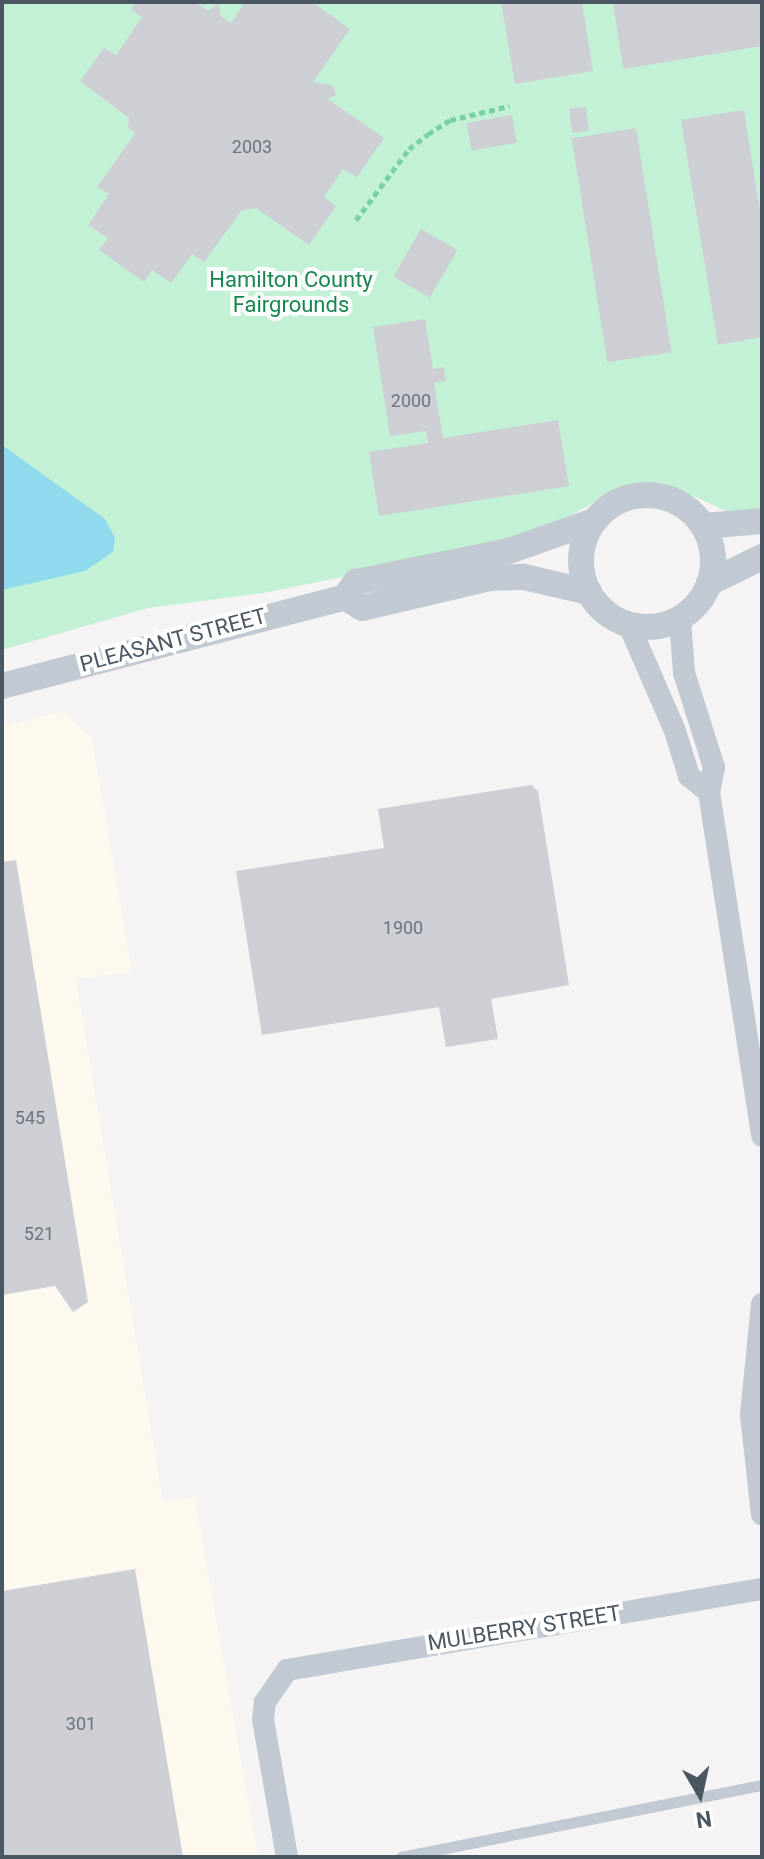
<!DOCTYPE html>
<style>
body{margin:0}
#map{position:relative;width:764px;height:1859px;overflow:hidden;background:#f5f3f3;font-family:Roboto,sans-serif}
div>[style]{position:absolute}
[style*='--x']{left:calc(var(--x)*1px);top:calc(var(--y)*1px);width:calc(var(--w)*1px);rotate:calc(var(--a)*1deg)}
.commercial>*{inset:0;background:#fdf9ef}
.green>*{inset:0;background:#c3f1d5}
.water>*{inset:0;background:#90daee}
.building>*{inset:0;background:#cdcfd5;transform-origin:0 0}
.path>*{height:5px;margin-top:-2.5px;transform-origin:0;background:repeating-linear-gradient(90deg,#7ad0a6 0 6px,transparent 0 10px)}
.service>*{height:11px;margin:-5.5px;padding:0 5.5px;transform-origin:5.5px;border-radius:5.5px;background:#c1cad2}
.minor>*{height:22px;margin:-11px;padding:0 11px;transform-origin:11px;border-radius:11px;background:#c1cad2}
.tertiary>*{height:26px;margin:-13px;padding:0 13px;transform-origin:13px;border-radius:13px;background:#c1cad2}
.tertiary>.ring{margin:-13px;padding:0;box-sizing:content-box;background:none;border:26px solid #c1cad2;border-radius:50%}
span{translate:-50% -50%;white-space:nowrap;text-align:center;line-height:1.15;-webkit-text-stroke:8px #fff;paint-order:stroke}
.number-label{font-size:18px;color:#6b747e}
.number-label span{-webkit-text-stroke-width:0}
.park-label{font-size:22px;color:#17864f}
.street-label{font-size:22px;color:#4a5661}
.frame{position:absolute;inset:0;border:4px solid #4a5661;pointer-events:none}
.north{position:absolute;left:660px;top:1755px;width:80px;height:80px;-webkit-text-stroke:6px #fff;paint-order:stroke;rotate:171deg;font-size:22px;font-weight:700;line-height:32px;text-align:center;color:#4a5661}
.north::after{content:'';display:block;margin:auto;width:28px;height:36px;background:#4a5661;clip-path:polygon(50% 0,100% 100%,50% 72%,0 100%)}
</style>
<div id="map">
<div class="commercial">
<i style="clip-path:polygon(61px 711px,92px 739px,132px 972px,76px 979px,163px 1501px,195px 1498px,258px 1857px,2px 1857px,2px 727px)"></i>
</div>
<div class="green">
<i style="clip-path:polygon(2px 2px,762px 2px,762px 508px,730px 513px,696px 497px,645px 486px,611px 493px,526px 540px,263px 593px,148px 608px,2px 650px)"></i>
</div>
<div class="water">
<i style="clip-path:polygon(2px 445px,105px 519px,115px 538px,113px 552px,85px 571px,2px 590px)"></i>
</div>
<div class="building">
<i style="clip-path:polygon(136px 2px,195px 2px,208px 11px,219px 4px,221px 16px,231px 23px,245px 2px,312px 2px,350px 29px,313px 82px,333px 86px,336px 95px,328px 99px,384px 138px,357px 177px,343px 169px,324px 197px,336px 206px,309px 245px,256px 208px,242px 210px,204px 262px,192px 254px,171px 283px,152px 270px,144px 282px,99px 250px,108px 238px,88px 225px,109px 194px,97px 187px,136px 132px,128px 128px,129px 118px,80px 81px,104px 48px,116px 55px,142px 17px,131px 10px)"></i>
<i style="clip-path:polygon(501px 2px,582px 2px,593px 71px,515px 84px)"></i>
<i style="clip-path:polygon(613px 2px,762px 2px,762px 46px,623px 69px)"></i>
<i style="left:586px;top:107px;width:24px;height:17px;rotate:83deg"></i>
<i style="clip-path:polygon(744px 110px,762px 224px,762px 337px,718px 345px,681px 120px)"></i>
<i style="left:512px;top:115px;width:28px;height:46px;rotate:80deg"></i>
<i style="left:636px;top:128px;width:227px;height:65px;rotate:81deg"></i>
<i style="left:421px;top:229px;width:42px;height:55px;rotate:30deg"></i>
<i style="clip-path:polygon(425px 319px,433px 369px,444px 367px,446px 381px,434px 383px,443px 438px,558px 420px,569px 486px,379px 516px,369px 452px,428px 443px,426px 431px,390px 436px,373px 327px)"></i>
<i style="clip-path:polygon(531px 785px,538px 791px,569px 985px,491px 999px,498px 1039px,446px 1047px,439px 1007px,262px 1035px,236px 871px,384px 848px,378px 809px)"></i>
<i style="clip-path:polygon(16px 860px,88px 1302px,73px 1312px,55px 1286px,2px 1295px,2px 862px)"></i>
<i style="clip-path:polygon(135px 1569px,183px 1857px,2px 1857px,2px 1591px)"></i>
</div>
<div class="path">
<i style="--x:356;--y:220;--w:89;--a:-53.3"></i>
<i style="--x:409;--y:149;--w:24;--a:-38"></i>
<i style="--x:428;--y:134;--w:26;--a:-32"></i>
<i style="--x:450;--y:120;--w:61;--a:-13.3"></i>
</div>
<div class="service">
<i style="--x:401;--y:1857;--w:368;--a:-11.3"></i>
</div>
<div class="minor">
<i style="--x:680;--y:619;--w:54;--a:85.8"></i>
<i style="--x:684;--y:673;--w:99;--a:72.3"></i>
<i style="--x:714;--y:767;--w:25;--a:101"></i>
<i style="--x:709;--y:792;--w:348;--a:81.2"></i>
<i style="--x:629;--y:625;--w:116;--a:66.5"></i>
<i style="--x:675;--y:731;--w:47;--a:72.7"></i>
<i style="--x:689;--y:776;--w:26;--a:39"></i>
<i style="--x:762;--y:1304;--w:112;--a:95.7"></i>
<i style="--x:751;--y:1415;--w:100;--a:83.7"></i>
<i style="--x:287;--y:1857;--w:139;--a:-99.9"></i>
<i style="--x:263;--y:1720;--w:18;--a:-84"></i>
<i style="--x:265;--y:1702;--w:39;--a:-55"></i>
<i style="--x:287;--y:1670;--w:482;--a:-9.7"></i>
</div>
<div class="tertiary">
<i class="ring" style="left:581px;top:495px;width:106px;height:106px"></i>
<i style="--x:703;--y:526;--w:59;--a:-4.8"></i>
<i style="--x:709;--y:583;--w:59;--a:-26.1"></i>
<i style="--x:345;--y:597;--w:20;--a:33"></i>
<i style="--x:362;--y:608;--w:131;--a:-13.2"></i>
<i style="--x:490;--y:578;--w:34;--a:-2"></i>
<i style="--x:524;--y:577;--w:67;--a:13"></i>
<i style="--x:2;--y:686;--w:354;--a:-14.5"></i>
<i style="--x:345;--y:597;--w:19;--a:-54"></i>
<i style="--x:356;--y:582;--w:156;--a:-11.5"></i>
<i style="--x:509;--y:551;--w:90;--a:-19.4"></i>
</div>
<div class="number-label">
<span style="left:252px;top:147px">2003</span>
<span style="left:411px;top:401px">2000</span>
<span style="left:403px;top:928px">1900</span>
<span style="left:30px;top:1118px">545</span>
<span style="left:39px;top:1234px">521</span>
<span style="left:81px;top:1724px">301</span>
</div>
<div class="park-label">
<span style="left:291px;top:292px">Hamilton County<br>Fairgrounds</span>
</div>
<div class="street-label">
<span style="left:173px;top:640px;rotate:-15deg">PLEASANT STREET</span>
<span style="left:524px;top:1628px;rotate:-9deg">MULBERRY STREET</span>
</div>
<div class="frame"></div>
<div class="north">N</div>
</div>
